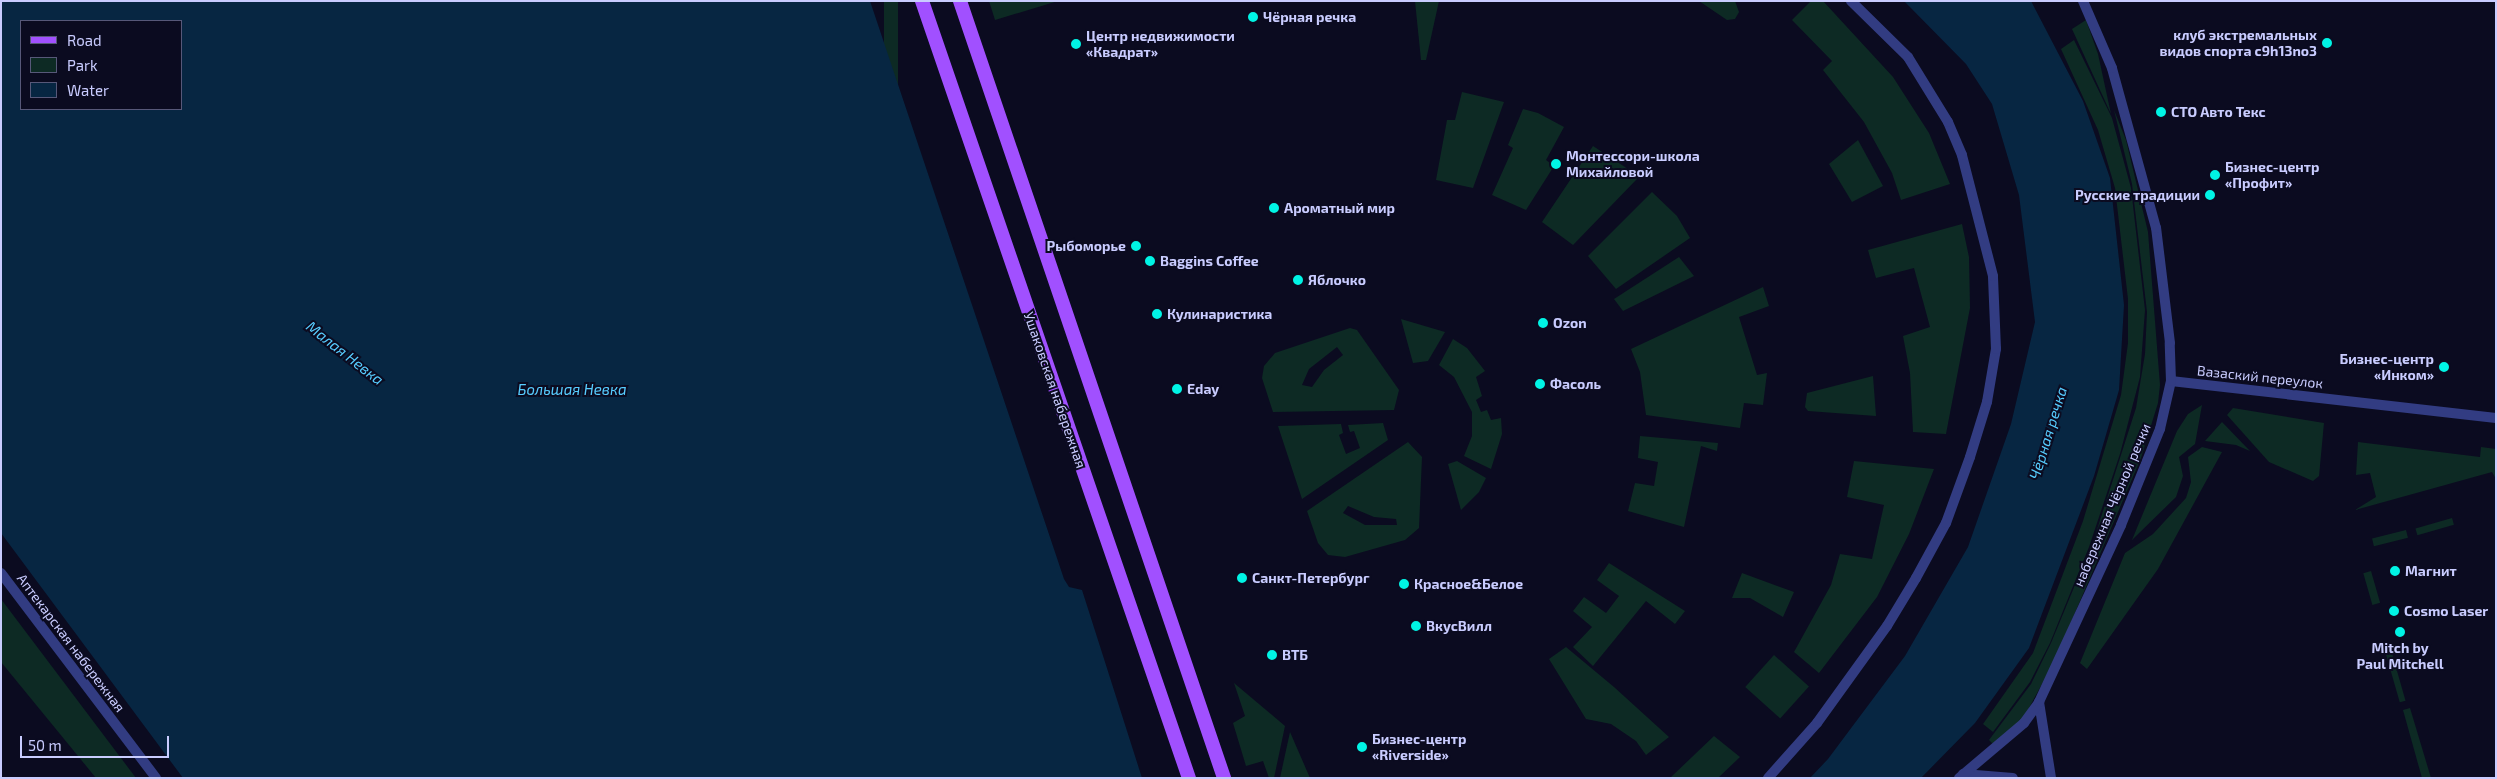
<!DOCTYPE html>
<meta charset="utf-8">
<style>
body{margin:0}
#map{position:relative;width:2497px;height:779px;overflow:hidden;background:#0b0b20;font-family:"Exo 2",sans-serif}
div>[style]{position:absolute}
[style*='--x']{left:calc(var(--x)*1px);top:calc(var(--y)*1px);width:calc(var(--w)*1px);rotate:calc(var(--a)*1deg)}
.green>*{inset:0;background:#0d2a24;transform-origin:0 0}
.water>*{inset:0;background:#072642}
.minor>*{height:10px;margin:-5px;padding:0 5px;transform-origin:5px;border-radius:5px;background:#323c82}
.tertiary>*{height:10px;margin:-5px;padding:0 5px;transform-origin:5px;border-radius:5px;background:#323c82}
.primary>*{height:14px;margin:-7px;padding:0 7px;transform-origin:7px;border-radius:7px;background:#a150ff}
.dots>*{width:14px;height:14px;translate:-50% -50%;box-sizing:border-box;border:2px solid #0b0b20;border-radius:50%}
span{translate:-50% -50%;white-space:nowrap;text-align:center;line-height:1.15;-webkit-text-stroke:4px #0b0b20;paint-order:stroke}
.poi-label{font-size:14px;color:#c9ccff;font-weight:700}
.left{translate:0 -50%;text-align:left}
.right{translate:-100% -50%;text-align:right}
.street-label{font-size:14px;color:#c9ccff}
.water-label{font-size:15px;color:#57cdff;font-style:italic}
.frame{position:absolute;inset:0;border:2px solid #c9ccff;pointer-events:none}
.legend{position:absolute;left:20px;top:20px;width:162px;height:90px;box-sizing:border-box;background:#0b0b20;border:1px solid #575879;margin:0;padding:6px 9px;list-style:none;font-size:15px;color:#c9ccff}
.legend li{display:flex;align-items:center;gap:10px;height:25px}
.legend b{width:25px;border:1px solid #575879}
.scale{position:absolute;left:20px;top:736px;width:149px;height:22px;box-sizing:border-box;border:2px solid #c9ccff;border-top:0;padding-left:6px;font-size:15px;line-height:18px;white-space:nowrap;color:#c9ccff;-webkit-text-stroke:4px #0b0b20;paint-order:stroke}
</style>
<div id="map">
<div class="green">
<i style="left:884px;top:1px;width:14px;height:553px"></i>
<i style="clip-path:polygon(989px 1px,1058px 1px,995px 20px)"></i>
<i style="clip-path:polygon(1415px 1px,1439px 1px,1426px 60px,1421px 60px)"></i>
<i style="clip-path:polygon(1699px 1px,1735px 1px,1739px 12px,1735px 19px,1727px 20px)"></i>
<i style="clip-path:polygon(1811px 1px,1823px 1px,1893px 77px,1929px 133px,1950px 184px,1901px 200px,1892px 173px,1864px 122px,1823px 70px,1832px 61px,1792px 20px)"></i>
<i style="clip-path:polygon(2086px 20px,2098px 54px,2111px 114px,2072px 29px)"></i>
<i style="clip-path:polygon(2074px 40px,2112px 118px,2131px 188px,2145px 310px,2140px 377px,2120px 454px,2089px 547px,2050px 643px,2030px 682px,1993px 732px,1983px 724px,2033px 653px,2083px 521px,2121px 395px,2128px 343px,2128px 299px,2115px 188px,2098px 130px,2061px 49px)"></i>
<i style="clip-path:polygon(1462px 92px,1504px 102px,1473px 188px,1436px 180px,1447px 120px,1455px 120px)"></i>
<i style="clip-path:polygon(1523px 109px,1538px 113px,1564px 127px,1546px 160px,1554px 166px,1526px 210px,1492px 195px,1513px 148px,1508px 145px)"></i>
<i style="clip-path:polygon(2114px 110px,2126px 140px,2148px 232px,2160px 385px,2158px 403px,2141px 458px,2054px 662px,2024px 717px,1995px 746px,1989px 740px,2031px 684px,2051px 643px,2094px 539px,2136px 408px,2145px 354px,2147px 312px,2132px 184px)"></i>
<i style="clip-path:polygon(1858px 140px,1883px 186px,1852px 202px,1829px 164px)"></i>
<i style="clip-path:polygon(1593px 146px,1625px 167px,1637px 179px,1573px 245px,1542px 222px)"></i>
<i style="clip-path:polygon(1652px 192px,1677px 216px,1690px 238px,1616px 289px,1588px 256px)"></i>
<i style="clip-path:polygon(1962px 224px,1969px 257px,1970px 308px,1946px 434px,1913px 432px,1910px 373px,1903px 336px,1930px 327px,1914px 268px,1876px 278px,1868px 250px)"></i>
<i style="clip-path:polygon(1679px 257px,1694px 276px,1623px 311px,1614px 299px)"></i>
<i style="clip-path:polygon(1763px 287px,1769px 306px,1739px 317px,1757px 375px,1767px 373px,1763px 405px,1744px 403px,1740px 428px,1646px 415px,1640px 372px,1631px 349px)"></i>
<i style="clip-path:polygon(1401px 319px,1445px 332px,1428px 361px,1413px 363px)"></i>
<i style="clip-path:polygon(evenodd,1350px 328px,1357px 330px,1399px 390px,1394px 410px,1273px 412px,1262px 378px,1264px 366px,1275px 353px,1350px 328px,1337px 347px,1343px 355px,1324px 370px,1312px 387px,1302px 385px,1309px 369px,1337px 347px)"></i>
<i style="clip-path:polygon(1453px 339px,1467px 348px,1485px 371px,1476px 377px,1482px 396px,1476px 400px,1481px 412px,1487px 410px,1491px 420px,1501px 418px,1502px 434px,1491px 469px,1464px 456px,1472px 436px,1472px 412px,1454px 377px,1439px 365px)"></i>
<i style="clip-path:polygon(1873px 376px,1876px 416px,1808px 411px,1805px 407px,1807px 393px)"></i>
<i style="clip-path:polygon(2202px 405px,2195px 444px,2179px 457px,2183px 476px,2176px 497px,2132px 540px,2177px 431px,2188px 414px)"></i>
<i style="clip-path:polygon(2233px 408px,2324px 423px,2319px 476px,2313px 481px,2269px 462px,2227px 415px)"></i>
<i style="clip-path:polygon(2222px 422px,2250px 451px,2236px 445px,2205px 441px)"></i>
<i style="clip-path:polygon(1383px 423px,1388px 440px,1302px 499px,1278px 426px,1341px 424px,1343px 433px,1339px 435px,1346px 454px,1360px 448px,1354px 431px,1350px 432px,1348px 425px)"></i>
<i style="clip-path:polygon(1640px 436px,1718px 443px,1717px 451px,1701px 446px,1684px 527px,1628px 511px,1635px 483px,1654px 486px,1658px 462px,1638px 458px)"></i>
<i style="clip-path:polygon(evenodd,1408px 442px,1422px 457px,1419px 528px,1405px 540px,1345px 557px,1328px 555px,1318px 543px,1307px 511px,1408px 442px,1348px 506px,1374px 517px,1396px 519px,1397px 525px,1365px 525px,1343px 513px,1348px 506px)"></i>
<i style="clip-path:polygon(2358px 442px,2480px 457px,2481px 447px,2496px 449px,2496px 479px,2492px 472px,2355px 510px,2376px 497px,2370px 473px,2356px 475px)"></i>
<i style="clip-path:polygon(2202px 447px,2222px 452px,2158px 569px,2087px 669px,2080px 663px,2125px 553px,2153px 534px,2186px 498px,2191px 482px,2188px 457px)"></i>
<i style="clip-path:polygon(1457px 461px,1486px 478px,1479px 492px,1461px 510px,1448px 464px)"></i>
<i style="clip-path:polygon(1854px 461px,1934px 469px,1909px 534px,1877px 597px,1819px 673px,1794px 652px,1831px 585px,1840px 554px,1872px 559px,1884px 505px,1847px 497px)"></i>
<i style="left:2452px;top:518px;width:7px;height:38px;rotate:74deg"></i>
<i style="left:2406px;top:530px;width:8px;height:35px;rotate:76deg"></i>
<i style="clip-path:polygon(1609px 563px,1685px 611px,1675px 624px,1646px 601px,1593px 666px,1573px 647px,1592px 627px,1573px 611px,1584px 597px,1606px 613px,1619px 596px,1597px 580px)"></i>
<i style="left:2371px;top:571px;width:33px;height:8px;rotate:74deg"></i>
<i style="clip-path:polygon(1742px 573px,1794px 592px,1783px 617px,1750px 598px,1732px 598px)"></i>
<i style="clip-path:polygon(1px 599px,136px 778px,96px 778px,1px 662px)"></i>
<i style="left:2389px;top:643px;width:60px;height:6px;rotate:74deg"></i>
<i style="clip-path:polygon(1566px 647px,1614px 687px,1669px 737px,1646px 755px,1636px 741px,1611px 724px,1586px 719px,1549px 659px)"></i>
<i style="left:1774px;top:655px;width:47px;height:43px;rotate:42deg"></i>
<i style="clip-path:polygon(1234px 683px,1285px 726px,1274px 778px,1269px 778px,1263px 761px,1246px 766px,1233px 723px,1245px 716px)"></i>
<i style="clip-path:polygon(2410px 708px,2431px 778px,2422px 778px,2403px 710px)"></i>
<i style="clip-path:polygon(1290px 732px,1310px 778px,1280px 778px)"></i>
<i style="clip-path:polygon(1714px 736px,1740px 757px,1718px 778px,1670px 778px)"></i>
</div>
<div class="water">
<i style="clip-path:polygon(evenodd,1px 1px,870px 1px,1064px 579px,1069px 587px,1082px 590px,1142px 778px,183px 778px,1px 533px,1px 1px,21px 21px,181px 21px,181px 109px,21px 109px,21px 21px)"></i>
<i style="clip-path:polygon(1904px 1px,2031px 1px,2083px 101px,2110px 178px,2124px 305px,2119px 390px,2094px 476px,2029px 648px,1975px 723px,1921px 778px,1810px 778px,1828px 759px,1905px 656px,1968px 547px,2011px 424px,2035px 322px,2019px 195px,1992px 104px,1966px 64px)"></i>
</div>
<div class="minor">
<i style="--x:2039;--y:702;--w:77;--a:81"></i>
<i style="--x:1963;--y:774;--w:50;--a:4.6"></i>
<i style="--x:1768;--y:778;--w:74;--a:-48.3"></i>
<i style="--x:1817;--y:723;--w:120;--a:-54.2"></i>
<i style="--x:1887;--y:626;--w:56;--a:-58.9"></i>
<i style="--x:1916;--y:578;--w:63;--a:-61.4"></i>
<i style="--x:1946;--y:523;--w:70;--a:-70"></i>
<i style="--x:1970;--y:457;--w:58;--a:-72.8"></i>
<i style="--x:1987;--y:402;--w:54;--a:-80.4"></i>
<i style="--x:1996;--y:349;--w:73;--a:-92.4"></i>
<i style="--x:1993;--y:276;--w:125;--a:-104.4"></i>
<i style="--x:1962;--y:155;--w:36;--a:-113"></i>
<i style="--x:1948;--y:122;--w:76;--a:-121.6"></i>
<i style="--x:1908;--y:57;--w:80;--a:-135.5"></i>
</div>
<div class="tertiary">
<i style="--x:2171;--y:381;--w:327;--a:6.5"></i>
<i style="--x:1;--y:573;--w:257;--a:52.9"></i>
<i style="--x:1959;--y:778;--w:85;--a:-40.2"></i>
<i style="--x:2024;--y:723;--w:26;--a:-54"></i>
<i style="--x:2039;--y:702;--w:195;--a:-65.1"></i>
<i style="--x:2121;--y:525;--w:104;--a:-67.9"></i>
<i style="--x:2160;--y:429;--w:49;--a:-77.1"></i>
<i style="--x:2171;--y:381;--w:38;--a:-92"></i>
<i style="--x:2170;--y:343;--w:116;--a:-96.9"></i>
<i style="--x:2156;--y:228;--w:166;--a:-105.4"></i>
<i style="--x:2112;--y:68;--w:73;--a:-113.4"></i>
</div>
<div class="primary">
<i style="--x:922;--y:1;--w:822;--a:71.04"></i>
<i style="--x:960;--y:1;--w:821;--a:71.23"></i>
</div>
<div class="dots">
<i style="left:1253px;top:17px;background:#00f4e5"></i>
<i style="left:2327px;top:43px;background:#00f4e5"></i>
<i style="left:1076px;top:44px;background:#00f4e5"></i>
<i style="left:2161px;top:112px;background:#00f4e5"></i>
<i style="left:1556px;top:164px;background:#00f4e5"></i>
<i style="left:2215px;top:175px;background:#00f4e5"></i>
<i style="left:2210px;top:195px;background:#00f4e5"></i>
<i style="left:1274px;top:208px;background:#00f4e5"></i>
<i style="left:1136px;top:246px;background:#00f4e5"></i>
<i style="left:1150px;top:261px;background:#00f4e5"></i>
<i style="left:1298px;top:280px;background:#00f4e5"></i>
<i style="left:1157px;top:314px;background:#00f4e5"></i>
<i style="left:1543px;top:323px;background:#00f4e5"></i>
<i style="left:2444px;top:367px;background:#00f4e5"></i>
<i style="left:1540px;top:384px;background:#00f4e5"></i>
<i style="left:1177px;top:389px;background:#00f4e5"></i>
<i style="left:2395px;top:571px;background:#00f4e5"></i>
<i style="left:1242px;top:578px;background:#00f4e5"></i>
<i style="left:1404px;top:584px;background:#00f4e5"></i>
<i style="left:2394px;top:611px;background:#00f4e5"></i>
<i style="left:1416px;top:626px;background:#00f4e5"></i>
<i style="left:2400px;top:632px;background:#00f4e5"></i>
<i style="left:1272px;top:655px;background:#00f4e5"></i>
<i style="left:1362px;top:747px;background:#00f4e5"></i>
</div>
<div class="poi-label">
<span class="left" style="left:1263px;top:17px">Чёрная речка</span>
<span class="right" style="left:2317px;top:43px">клуб экстремальных<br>видов спорта c9h13no3</span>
<span class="left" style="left:1086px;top:44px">Центр недвижимости<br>«Квадрат»</span>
<span class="left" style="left:2171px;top:112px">СТО Авто Текс</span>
<span class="left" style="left:1566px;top:164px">Монтессори-школа<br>Михайловой</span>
<span class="left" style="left:2225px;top:175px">Бизнес-центр<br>«Профит»</span>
<span class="right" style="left:2200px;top:195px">Русские традиции</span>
<span class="left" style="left:1284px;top:208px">Ароматный мир</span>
<span class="right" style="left:1126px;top:246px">Рыбоморье</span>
<span class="left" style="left:1160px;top:261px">Baggins Coffee</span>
<span class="left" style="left:1308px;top:280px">Яблочко</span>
<span class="left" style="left:1167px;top:314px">Кулинаристика</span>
<span class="left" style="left:1553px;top:323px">Ozon</span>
<span class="right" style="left:2434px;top:367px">Бизнес-центр<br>«Инком»</span>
<span class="left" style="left:1550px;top:384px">Фасоль</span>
<span class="left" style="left:1187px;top:389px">Eday</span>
<span class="left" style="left:2405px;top:571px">Магнит</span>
<span class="left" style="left:1252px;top:578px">Санкт-Петербург</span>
<span class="left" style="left:1414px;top:584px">Красное&amp;Белое</span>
<span class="left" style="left:2404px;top:611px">Cosmo Laser</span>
<span class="left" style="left:1426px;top:626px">ВкусВилл</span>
<span style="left:2400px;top:656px">Mitch by<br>Paul Mitchell</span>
<span class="left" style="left:1282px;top:655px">ВТБ</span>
<span class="left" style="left:1372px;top:747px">Бизнес-центр<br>«Riverside»</span>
</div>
<div class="street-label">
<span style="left:2260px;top:377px;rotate:6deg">Вазаский переулок</span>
<span style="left:1055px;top:390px;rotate:71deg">Ушаковская набережная</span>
<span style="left:2112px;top:505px;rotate:-67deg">набережная Чёрной речки</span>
<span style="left:71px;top:643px;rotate:53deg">Аптекарская набережная</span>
</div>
<div class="water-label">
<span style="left:345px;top:353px;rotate:38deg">Малая Невка</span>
<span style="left:572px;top:390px">Большая Невка</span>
<span style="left:2048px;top:433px;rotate:-73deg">Чёрная речка</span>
</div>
<div class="frame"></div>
<ul class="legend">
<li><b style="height:6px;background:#a150ff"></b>Road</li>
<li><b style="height:14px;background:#0d2a24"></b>Park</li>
<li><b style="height:14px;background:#072642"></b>Water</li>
</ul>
<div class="scale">50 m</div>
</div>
